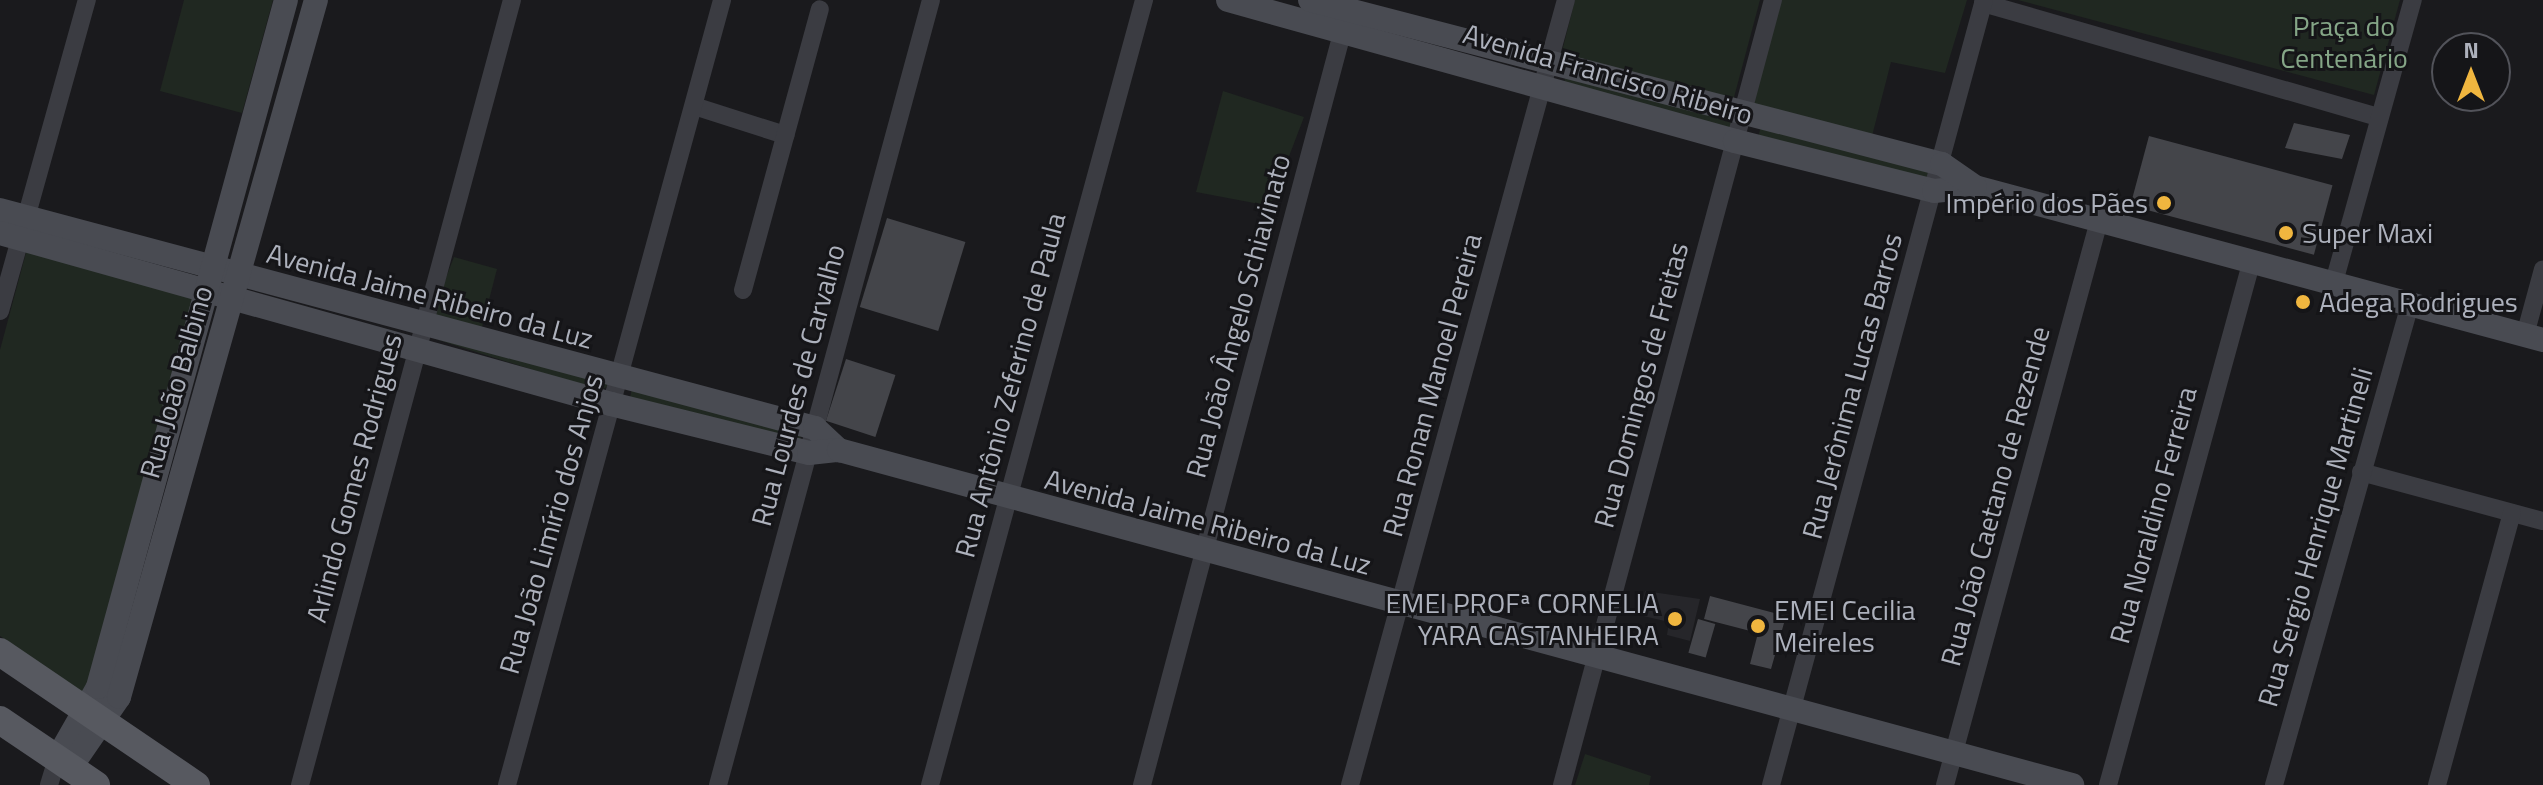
<!DOCTYPE html>
<meta charset="utf-8">
<style>
body{margin:0}
#map{position:relative;width:2543px;height:785px;overflow:hidden;background:#1a1a1d;font-family:"Titillium Web",sans-serif}
div>[style]{position:absolute}
[style*='--x']{left:calc(var(--x)*1px);top:calc(var(--y)*1px);width:calc(var(--w)*1px);rotate:calc(var(--a)*1deg)}
.built>*{inset:0;background:#26262a}
.green>*{inset:0;background:#202821;transform-origin:0 0}
.building>*{inset:0;background:#44454a;transform-origin:0 0}
.street>*{height:18px;margin:-9px;padding:0 9px;transform-origin:9px;border-radius:9px;background:#3b3c42}
.secondary>*{height:24px;margin:-12px;padding:0 12px;transform-origin:12px;border-radius:12px;background:#494b52}
.primary>*{height:28px;margin:-14px;padding:0 14px;transform-origin:14px;border-radius:14px;background:#575960}
.dots>*{width:22px;height:22px;translate:-50% -50%;box-sizing:border-box;border:4px solid #151518;border-radius:50%}
span{translate:-50% -50%;white-space:nowrap;text-align:center;line-height:1.15;-webkit-text-stroke:6px #151518;paint-order:stroke}
.park-label{font-size:28px;color:#85a687}
.street-label{font-size:28px;color:#adb1bc}
.poi-label{font-size:28px;color:#adb1bc}
.right{translate:-100% -50%;text-align:right}
.left{translate:0 -50%;text-align:left}
.north{position:absolute;left:2431px;top:32px;width:80px;height:80px;box-sizing:border-box;background:#151518;border:2px solid #52535a;border-radius:50%;rotate:0deg;font-size:22px;font-weight:700;line-height:32px;text-align:center;color:#adb1bc}
.north::after{content:'';display:block;margin:auto;width:28px;height:36px;background:#f0b63f;clip-path:polygon(50% 0,100% 100%,50% 72%,0 100%)}
</style>
<div id="map">
<div class="built">
<i style="clip-path:polygon(1645px 591px,1700px 599px,1690px 641px,1667px 635px,1669px 622px,1639px 615px)"></i>
</div>
<div class="green">
<i style="clip-path:polygon(184px 0,273px 0,242px 113px,160px 91px)"></i>
<i style="clip-path:polygon(1575px 0,1760px 0,1733px 101px,1561px 55px)"></i>
<i style="clip-path:polygon(1781px 0,1967px 0,1945px 73px,1891px 62px,1872px 136px,1752px 107px)"></i>
<i style="clip-path:polygon(2018px 0,2400px 0,2374px 95px)"></i>
<i style="left:1566px;top:75px;width:174px;height:10px;rotate:15deg"></i>
<i style="clip-path:polygon(1223px 91px,1304px 117px,1270px 206px,1196px 192px)"></i>
<i style="left:1761px;top:126px;width:174px;height:10px;rotate:15deg"></i>
<i style="clip-path:polygon(27px 249px,196px 292px,87px 695px,0 636px,0 350px)"></i>
<i style="clip-path:polygon(454px 257px,497px 269px,482px 327px,431px 316px)"></i>
<i style="clip-path:polygon(435px 339px,603px 376px,608px 386px,600px 391px)"></i>
<i style="clip-path:polygon(632px 388px,800px 434px,801px 440px,630px 398px)"></i>
<i style="clip-path:polygon(1585px 754px,1651px 776px,1649px 785px,1575px 785px)"></i>
</div>
<div class="building">
<i style="clip-path:polygon(2294px 123px,2350px 135px,2342px 159px,2285px 148px)"></i>
<i style="left:2149px;top:136px;width:190px;height:72px;rotate:15deg"></i>
<i style="left:887px;top:218px;width:82px;height:93px;rotate:17deg"></i>
<i style="left:846px;top:359px;width:52px;height:65px;rotate:18deg"></i>
<i style="clip-path:polygon(1710px 596px,1786px 616px,1771px 669px,1750px 664px,1758px 633px,1704px 619px)"></i>
<i style="left:1698px;top:619px;width:18px;height:35px;rotate:16deg"></i>
</div>
<div class="street">
<i style="--x:1983;--y:3;--w:412;--a:16.1"></i>
<i style="--x:694;--y:106;--w:96;--a:17.7"></i>
<i style="--x:2334;--y:282;--w:293;--a:-74.4"></i>
<i style="--x:743;--y:290;--w:291;--a:-74.7"></i>
<i style="--x:0;--y:311;--w:323;--a:-74.4"></i>
<i style="--x:2525;--y:335;--w:68;--a:-74.7"></i>
<i style="--x:2361;--y:472;--w:188;--a:15.1"></i>
<i style="--x:49;--y:785;--w:27;--a:-73"></i>
<i style="--x:300;--y:785;--w:813;--a:-74.89"></i>
<i style="--x:507;--y:785;--w:814;--a:-74.68"></i>
<i style="--x:718;--y:785;--w:813;--a:-74.82"></i>
<i style="--x:930;--y:785;--w:814;--a:-74.75"></i>
<i style="--x:1142;--y:785;--w:790;--a:-75.1"></i>
<i style="--x:1350;--y:785;--w:814;--a:-74.62"></i>
<i style="--x:1562;--y:785;--w:813;--a:-74.96"></i>
<i style="--x:1771;--y:785;--w:813;--a:-74.82"></i>
<i style="--x:1945;--y:785;--w:585;--a:-74.73"></i>
<i style="--x:2108;--y:785;--w:544;--a:-74.66"></i>
<i style="--x:2274;--y:785;--w:499;--a:-74.2"></i>
<i style="--x:2437;--y:785;--w:282;--a:-74.6"></i>
</div>
<div class="secondary">
<i style="--x:1228;--y:0;--w:526;--a:15.54"></i>
<i style="--x:1735;--y:141;--w:205;--a:14.1"></i>
<i style="--x:1934;--y:191;--w:41;--a:-5.6"></i>
<i style="--x:1975;--y:187;--w:588;--a:15.08"></i>
<i style="--x:1310;--y:0;--w:653;--a:14.55"></i>
<i style="--x:1942;--y:164;--w:40;--a:34.9"></i>
<i style="--x:0;--y:210;--w:844;--a:14.98"></i>
<i style="--x:815;--y:428;--w:33;--a:43"></i>
<i style="--x:0;--y:233;--w:634;--a:15.64"></i>
<i style="--x:611;--y:404;--w:204;--a:13.9"></i>
<i style="--x:809;--y:453;--w:30;--a:-6"></i>
<i style="--x:839;--y:450;--w:1278;--a:15.2"></i>
<i style="--x:57;--y:759;--w:83;--a:-60.3"></i>
<i style="--x:98;--y:687;--w:712;--a:-74.7"></i>
<i style="--x:70;--y:768;--w:86;--a:-55.4"></i>
<i style="--x:119;--y:697;--w:724;--a:-74.22"></i>
</div>
<div class="primary">
<i style="--x:0;--y:652;--w:237;--a:34.2"></i>
<i style="--x:0;--y:720;--w:116;--a:34.1"></i>
</div>
<div class="dots">
<i style="left:2164px;top:203px;background:#f0b63f"></i>
<i style="left:2286px;top:233px;background:#f0b63f"></i>
<i style="left:2303px;top:302px;background:#f0b63f"></i>
<i style="left:1675px;top:619px;background:#f0b63f"></i>
<i style="left:1758px;top:626px;background:#f0b63f"></i>
</div>
<div class="park-label">
<span style="left:2344px;top:42px">Praça do<br>Centenário</span>
</div>
<div class="street-label">
<span style="left:1608px;top:74px;rotate:16deg">Avenida Francisco Ribeiro</span>
<span style="left:430px;top:296px;rotate:15deg">Avenida Jaime Ribeiro da Luz</span>
<span style="left:1238px;top:316px;rotate:-75deg">Rua João Ângelo Schiavinato</span>
<span style="left:176px;top:382px;rotate:-74deg">Rua João Balbino</span>
<span style="left:798px;top:385px;rotate:-75deg">Rua Lourdes de Carvalho</span>
<span style="left:1010px;top:385px;rotate:-75deg">Rua Antônio Zeferino de Paula</span>
<span style="left:1432px;top:385px;rotate:-75deg">Rua Ronan Manoel Pereira</span>
<span style="left:1641px;top:385px;rotate:-75deg">Rua Domingos de Freitas</span>
<span style="left:1852px;top:386px;rotate:-75deg">Rua Jerônima Lucas Barros</span>
<span style="left:354px;top:478px;rotate:-75deg">Arlindo Gomes Rodrigues</span>
<span style="left:1995px;top:496px;rotate:-75deg">Rua João Caetano de Rezende</span>
<span style="left:2153px;top:515px;rotate:-75deg">Rua Noraldino Ferreira</span>
<span style="left:1208px;top:522px;rotate:15deg">Avenida Jaime Ribeiro da Luz</span>
<span style="left:551px;top:524px;rotate:-74deg">Rua João Limírio dos Anjos</span>
<span style="left:2315px;top:537px;rotate:-74deg">Rua Sergio Henrique Martineli</span>
</div>
<div class="poi-label">
<span class="right" style="left:2148px;top:203px">Império dos Pães</span>
<span class="left" style="left:2302px;top:233px">Super Maxi</span>
<span class="left" style="left:2319px;top:302px">Adega Rodrigues</span>
<span class="right" style="left:1659px;top:619px">EMEI PROFª CORNELIA<br>YARA CASTANHEIRA</span>
<span class="left" style="left:1774px;top:626px">EMEI Cecilia<br>Meireles</span>
</div>
<div class="north">N</div>
</div>
